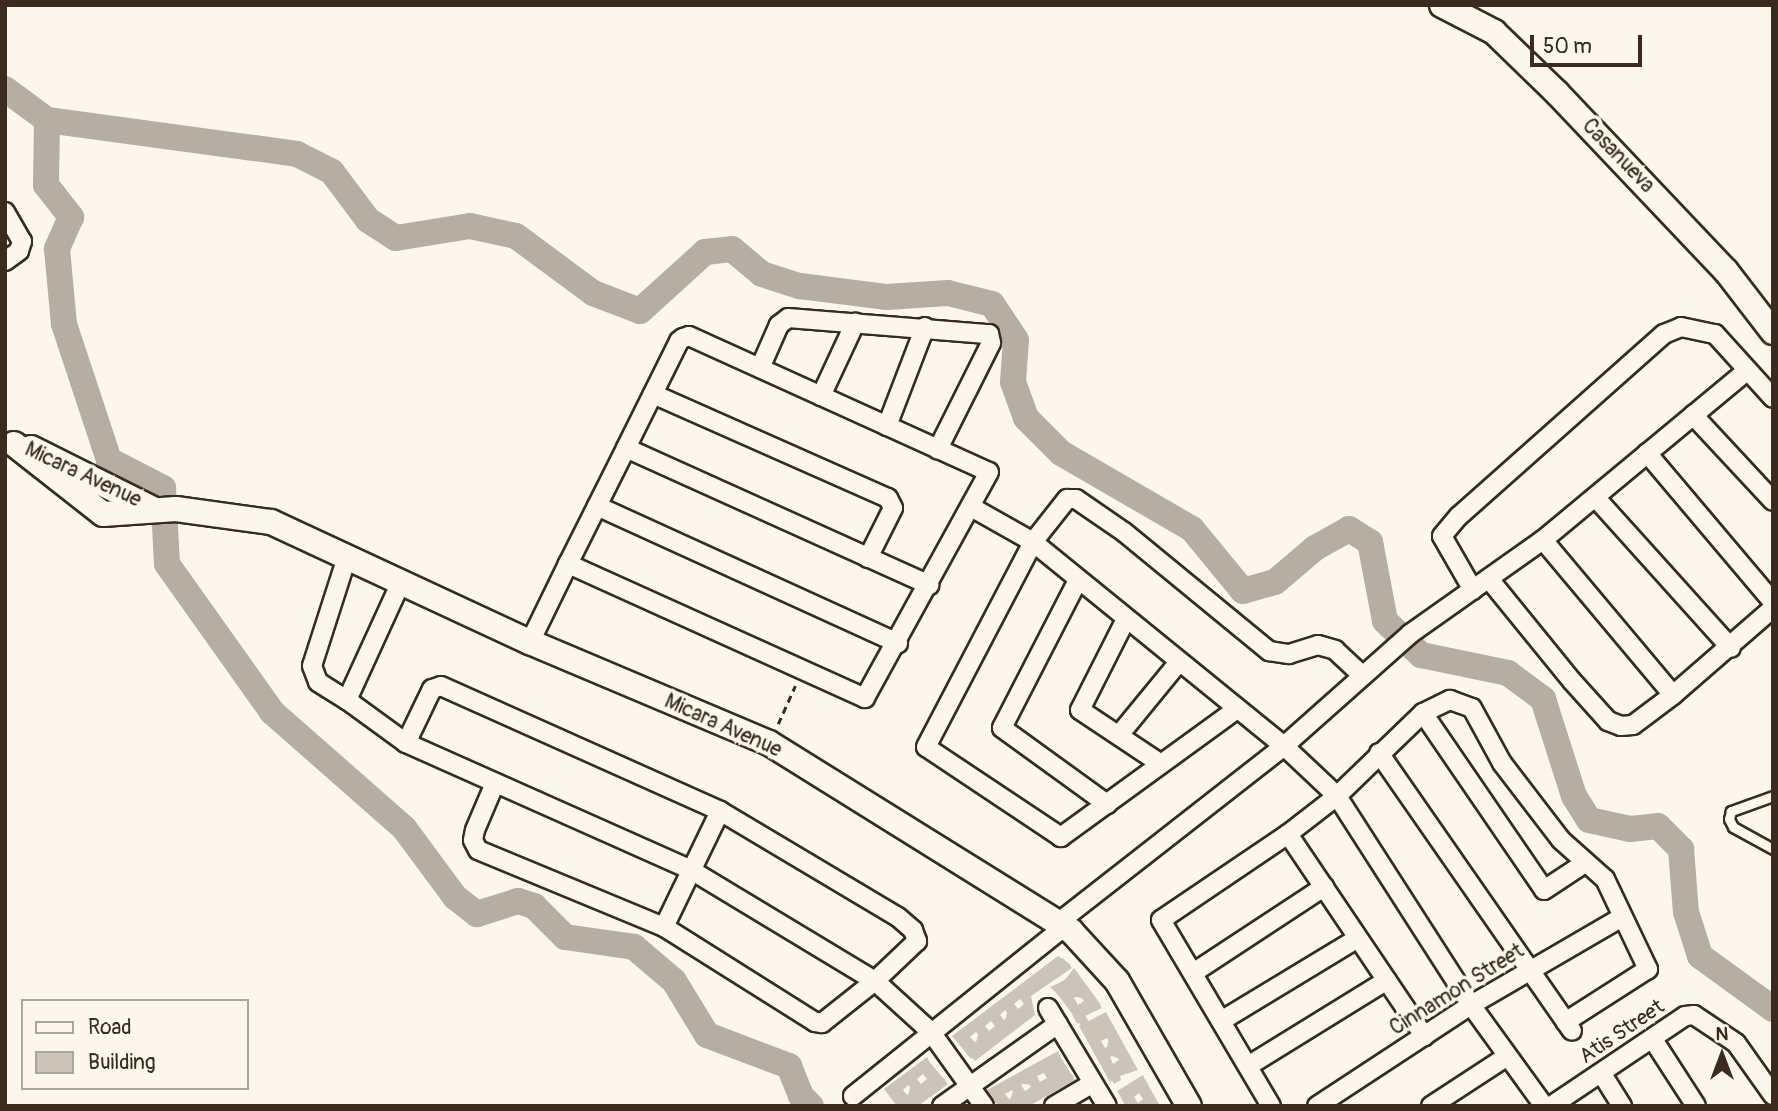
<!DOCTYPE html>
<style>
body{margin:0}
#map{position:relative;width:1778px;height:1111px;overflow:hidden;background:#fbf7ec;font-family:Pangolin,sans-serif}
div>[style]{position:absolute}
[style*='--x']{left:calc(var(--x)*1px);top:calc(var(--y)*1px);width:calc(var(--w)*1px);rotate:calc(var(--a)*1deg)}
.shadow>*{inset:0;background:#0003}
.river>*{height:26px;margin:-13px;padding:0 13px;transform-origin:13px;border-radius:13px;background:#b6aea2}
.building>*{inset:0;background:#ccc4b9}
.path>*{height:2.5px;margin-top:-1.25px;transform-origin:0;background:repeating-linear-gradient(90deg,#3b2a1e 0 7px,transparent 0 12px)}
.roads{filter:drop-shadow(2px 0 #3b2a1e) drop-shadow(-2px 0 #3b2a1e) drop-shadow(0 2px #3b2a1e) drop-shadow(0 -2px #3b2a1e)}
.lane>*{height:9px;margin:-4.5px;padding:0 4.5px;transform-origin:4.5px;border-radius:4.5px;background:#fbf7ec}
.street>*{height:18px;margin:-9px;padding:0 9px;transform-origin:9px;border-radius:9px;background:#fbf7ec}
.secondary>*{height:24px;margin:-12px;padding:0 12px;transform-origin:12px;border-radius:12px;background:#fbf7ec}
span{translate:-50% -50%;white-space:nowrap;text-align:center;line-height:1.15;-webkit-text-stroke:7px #fbf7ec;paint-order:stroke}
.street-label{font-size:21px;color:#3b2a1e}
.frame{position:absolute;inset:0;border:7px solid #3b2a1e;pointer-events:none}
.legend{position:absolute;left:21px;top:999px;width:228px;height:91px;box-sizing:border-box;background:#fbf7ec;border:2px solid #aea59a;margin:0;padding:9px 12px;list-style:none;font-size:21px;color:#3b2a1e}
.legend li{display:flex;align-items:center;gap:14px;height:35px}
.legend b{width:35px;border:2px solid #aea59a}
.north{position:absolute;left:1687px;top:1020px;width:70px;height:70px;-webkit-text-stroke:5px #fbf7ec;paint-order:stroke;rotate:0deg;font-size:19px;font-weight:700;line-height:28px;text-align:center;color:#3b2a1e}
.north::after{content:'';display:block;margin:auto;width:24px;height:32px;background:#3b2a1e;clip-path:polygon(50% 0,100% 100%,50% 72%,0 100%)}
.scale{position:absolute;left:1530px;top:35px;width:112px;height:32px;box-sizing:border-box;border:4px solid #3b2a1e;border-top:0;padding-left:9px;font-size:21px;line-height:24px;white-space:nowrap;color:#3b2a1e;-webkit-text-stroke:5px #fbf7ec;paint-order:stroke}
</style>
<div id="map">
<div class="shadow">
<i style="clip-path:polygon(evenodd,1063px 958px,1072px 968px,1031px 996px,1035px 1015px,975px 1061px,954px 1036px,1063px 958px,1021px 996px,1027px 1004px,1018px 1011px,1011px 1003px,1021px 996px,1063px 958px,1008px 1006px,1005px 1024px,997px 1014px,1008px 1006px,1063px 958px,991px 1018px,997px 1026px,989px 1033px,983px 1025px,991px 1018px,1063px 958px,979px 1027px,976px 1046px,968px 1037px,979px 1027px)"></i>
<i style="clip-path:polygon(evenodd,1076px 973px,1102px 1008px,1085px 1016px,1090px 1023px,1108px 1016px,1138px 1070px,1120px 1076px,1121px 1080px,1114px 1084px,1082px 1027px,1052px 987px,1076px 973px,1070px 995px,1088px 1000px,1078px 1007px,1070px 995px,1076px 973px,1110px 1034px,1106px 1052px,1099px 1041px,1110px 1034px,1076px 973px,1106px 1054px,1123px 1060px,1113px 1066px,1106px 1054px)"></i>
<i style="clip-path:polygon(evenodd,1058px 1053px,1075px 1080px,1029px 1106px,1001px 1106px,989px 1091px,1058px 1053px,1044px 1070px,1049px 1079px,1040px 1084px,1035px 1076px,1044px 1070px,1058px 1053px,1018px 1083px,1036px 1086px,1024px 1093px,1018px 1083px,1058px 1053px,1015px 1086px,1009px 1103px,1003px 1094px,1015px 1086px)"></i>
<i style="clip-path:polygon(evenodd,927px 1059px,948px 1084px,918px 1106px,900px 1106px,886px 1089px,927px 1059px,923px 1072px,930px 1080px,921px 1087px,915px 1079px,923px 1072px,927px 1059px,911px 1081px,908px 1099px,900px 1089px,911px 1081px)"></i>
<i style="clip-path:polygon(evenodd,1142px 1077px,1145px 1079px,1160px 1106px,1127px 1106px,1119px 1091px,1142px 1077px,1140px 1091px,1146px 1100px,1137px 1105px,1131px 1096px,1140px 1091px)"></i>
</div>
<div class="river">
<i style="--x:5;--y:89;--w:52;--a:36.4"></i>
<i style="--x:47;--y:120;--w:252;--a:7.7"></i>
<i style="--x:297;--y:154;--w:39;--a:27"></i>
<i style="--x:332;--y:172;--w:60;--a:53.1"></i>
<i style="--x:368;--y:220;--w:33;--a:33"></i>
<i style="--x:396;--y:238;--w:75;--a:-9.2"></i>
<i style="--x:470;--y:226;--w:47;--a:12.3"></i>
<i style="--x:516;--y:236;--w:96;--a:36.5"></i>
<i style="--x:593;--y:293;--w:50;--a:21"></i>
<i style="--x:640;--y:311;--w:88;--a:-42.2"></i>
<i style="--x:705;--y:252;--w:27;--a:-6"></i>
<i style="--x:732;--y:249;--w:39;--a:40"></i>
<i style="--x:762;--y:274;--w:40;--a:18"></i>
<i style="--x:800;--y:286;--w:88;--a:7.2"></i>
<i style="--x:887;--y:297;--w:61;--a:-3.8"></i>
<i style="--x:948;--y:293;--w:45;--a:14"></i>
<i style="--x:992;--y:304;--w:43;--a:56.3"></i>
<i style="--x:1016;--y:340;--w:42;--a:94.1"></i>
<i style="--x:1013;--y:382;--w:38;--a:70"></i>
<i style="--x:1026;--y:418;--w:49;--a:45"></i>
<i style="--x:1061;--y:453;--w:151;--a:30.1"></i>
<i style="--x:1192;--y:529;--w:80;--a:50.6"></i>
<i style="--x:1243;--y:591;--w:33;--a:-16"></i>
<i style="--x:1275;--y:582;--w:52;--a:-40.4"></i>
<i style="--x:1315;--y:548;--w:39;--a:-29"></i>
<i style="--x:1349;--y:529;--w:25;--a:32"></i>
<i style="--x:1370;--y:542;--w:80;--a:79.2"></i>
<i style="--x:1385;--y:621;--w:50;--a:43.4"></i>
<i style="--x:1421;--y:655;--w:89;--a:11.7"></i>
<i style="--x:1508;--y:673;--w:44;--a:36.6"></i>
<i style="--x:1543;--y:699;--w:102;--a:72.3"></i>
<i style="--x:1574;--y:796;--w:28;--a:58"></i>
<i style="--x:1589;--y:820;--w:42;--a:12.4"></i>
<i style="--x:1630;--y:829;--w:28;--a:-6"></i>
<i style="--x:1658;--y:826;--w:33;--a:45"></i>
<i style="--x:1681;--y:849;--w:63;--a:85.5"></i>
<i style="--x:1686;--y:912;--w:46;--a:72.3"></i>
<i style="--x:1700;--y:956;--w:90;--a:36"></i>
<i style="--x:47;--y:120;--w:65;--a:90.9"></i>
<i style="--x:46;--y:185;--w:41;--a:52"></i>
<i style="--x:71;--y:217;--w:35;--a:114"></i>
<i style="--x:57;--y:249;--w:75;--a:84.7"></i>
<i style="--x:64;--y:324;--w:143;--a:71.7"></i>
<i style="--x:109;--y:460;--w:61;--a:27.4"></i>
<i style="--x:163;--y:488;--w:76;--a:87"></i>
<i style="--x:167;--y:564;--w:181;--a:54.6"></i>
<i style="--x:272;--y:712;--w:176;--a:41.3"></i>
<i style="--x:404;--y:828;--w:86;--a:53.5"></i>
<i style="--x:455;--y:897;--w:28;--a:38"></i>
<i style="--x:477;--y:914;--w:43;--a:-17.6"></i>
<i style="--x:518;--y:901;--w:17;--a:17"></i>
<i style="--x:534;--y:906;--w:44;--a:45"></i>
<i style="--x:565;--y:937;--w:70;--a:8.2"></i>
<i style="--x:634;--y:947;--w:52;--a:40.4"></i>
<i style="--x:674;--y:981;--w:63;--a:58.6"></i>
<i style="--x:707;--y:1035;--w:88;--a:20.7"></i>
<i style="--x:789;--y:1066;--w:32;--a:68"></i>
<i style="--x:801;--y:1096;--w:14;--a:45"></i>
</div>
<div class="building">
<i style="clip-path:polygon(evenodd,1058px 956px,1071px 965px,1029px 993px,1033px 1012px,971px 1059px,952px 1036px,1058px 956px,1020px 999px,1024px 1004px,1018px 1009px,1014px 1004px,1020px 999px,1058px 956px,1005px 1010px,1009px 1015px,1004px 1020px,1000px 1015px,1005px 1010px,1058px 956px,991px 1021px,995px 1026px,989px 1031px,985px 1026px,991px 1021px,1058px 956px,976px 1032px,981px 1037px,975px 1042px,970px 1037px,976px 1032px)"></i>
<i style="clip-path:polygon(evenodd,1074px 968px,1101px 1005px,1084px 1013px,1086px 1017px,1077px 1024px,1066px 1002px,1050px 987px,1064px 981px,1074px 968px,1079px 995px,1084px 1001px,1078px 1005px,1074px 998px,1079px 995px)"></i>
<i style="clip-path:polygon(evenodd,1106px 1012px,1136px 1068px,1126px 1073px,1124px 1070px,1110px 1082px,1079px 1026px,1106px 1012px,1107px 1038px,1111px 1045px,1105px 1048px,1101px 1041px,1107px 1038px,1106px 1012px,1116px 1054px,1119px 1060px,1113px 1064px,1110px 1057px,1116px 1054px)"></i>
<i style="clip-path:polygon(evenodd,1058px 1051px,1063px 1065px,1074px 1077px,1021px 1103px,1023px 1106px,1000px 1106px,993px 1101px,987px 1090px,1058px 1051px,1044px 1073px,1047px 1078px,1040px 1082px,1037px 1076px,1044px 1073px,1058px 1051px,1027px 1081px,1031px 1087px,1025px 1091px,1021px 1085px,1027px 1081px,1058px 1051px,1012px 1090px,1015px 1096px,1009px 1099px,1005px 1094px,1012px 1090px)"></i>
<i style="clip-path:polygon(evenodd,927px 1057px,934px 1071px,946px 1080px,913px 1105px,897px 1106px,884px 1089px,927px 1057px,923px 1074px,927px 1079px,921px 1084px,917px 1079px,923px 1074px,927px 1057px,908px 1085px,913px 1090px,907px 1095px,903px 1090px,908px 1085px)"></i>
<i style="clip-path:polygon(evenodd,1143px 1075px,1152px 1097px,1161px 1106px,1125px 1106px,1123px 1101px,1117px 1091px,1143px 1075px,1139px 1093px,1143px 1099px,1138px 1103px,1134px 1097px,1139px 1093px)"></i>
</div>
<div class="path">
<i style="--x:778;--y:724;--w:42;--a:-65.9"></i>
</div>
<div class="roads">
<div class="lane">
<i style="--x:1773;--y:796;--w:45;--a:160.3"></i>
<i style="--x:1731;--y:811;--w:8;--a:104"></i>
<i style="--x:1729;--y:819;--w:9;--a:63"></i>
<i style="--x:1733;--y:827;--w:46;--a:28.8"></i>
</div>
<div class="street">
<i style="--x:5;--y:212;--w:34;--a:60"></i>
<i style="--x:22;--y:241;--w:10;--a:107"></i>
<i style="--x:19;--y:251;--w:17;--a:144"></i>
<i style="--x:760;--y:368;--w:47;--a:-66.2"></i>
<i style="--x:779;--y:325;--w:11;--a:-38"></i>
<i style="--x:788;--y:318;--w:202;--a:4.6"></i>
<i style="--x:989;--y:334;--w:9;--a:77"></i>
<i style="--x:991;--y:343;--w:119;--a:116.6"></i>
<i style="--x:653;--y:394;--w:257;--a:23.9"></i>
<i style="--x:888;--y:498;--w:11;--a:63"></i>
<i style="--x:893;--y:508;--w:56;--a:116.6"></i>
<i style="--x:821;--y:396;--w:81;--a:-65"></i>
<i style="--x:1693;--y:415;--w:117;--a:47.1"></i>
<i style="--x:887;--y:426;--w:106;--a:-69"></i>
<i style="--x:626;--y:448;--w:333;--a:24.3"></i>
<i style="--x:1647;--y:453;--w:195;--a:49.8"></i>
<i style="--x:1595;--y:497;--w:203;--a:48"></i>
<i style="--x:597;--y:506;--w:331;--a:24.5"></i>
<i style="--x:973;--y:508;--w:69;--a:29.5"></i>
<i style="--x:1033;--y:542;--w:323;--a:39.1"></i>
<i style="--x:1284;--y:746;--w:73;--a:43.3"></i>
<i style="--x:1337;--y:796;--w:248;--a:57.3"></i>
<i style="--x:1471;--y:1005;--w:125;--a:54.1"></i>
<i style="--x:1543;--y:540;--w:202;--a:50"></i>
<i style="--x:347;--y:557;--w:114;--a:107.8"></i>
<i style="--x:312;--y:666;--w:17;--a:69"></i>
<i style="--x:318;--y:682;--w:34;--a:32"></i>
<i style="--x:1489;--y:579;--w:132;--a:50.9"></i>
<i style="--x:1572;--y:681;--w:54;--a:48"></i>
<i style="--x:1608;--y:721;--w:14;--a:21"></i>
<i style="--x:1621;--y:726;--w:12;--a:-5"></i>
<i style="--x:1633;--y:725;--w:50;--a:-36.9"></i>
<i style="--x:1673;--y:695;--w:133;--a:-41"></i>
<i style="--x:1078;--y:580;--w:166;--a:117.2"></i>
<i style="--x:1002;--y:728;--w:130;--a:35.9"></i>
<i style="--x:401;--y:582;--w:130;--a:114.6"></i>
<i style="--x:347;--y:700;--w:73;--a:36.1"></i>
<i style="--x:406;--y:743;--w:312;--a:24"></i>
<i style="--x:691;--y:870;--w:215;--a:31.1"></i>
<i style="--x:875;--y:981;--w:76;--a:42.3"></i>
<i style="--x:931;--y:1032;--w:91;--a:54.4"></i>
<i style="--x:1473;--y:590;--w:62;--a:-119.9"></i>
<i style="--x:1442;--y:536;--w:26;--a:-50"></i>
<i style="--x:1459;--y:516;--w:274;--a:-41.6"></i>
<i style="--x:1664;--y:334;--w:18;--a:-22"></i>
<i style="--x:1681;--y:327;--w:35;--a:12"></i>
<i style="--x:1715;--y:334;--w:86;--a:47.8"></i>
<i style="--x:1126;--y:619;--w:102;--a:116.8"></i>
<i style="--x:1080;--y:710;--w:97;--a:33.7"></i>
<i style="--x:530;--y:642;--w:87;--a:-64"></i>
<i style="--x:568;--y:564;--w:130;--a:-63.4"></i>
<i style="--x:626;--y:448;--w:119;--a:-63.6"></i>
<i style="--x:679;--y:341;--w:5;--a:-37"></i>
<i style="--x:683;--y:338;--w:6;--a:-18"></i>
<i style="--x:689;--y:336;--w:329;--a:24.4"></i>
<i style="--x:989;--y:472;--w:258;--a:118.8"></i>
<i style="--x:865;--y:698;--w:326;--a:-155.7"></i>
<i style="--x:1237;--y:709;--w:218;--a:144"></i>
<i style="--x:1061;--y:837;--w:162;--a:-146.3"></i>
<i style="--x:926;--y:747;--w:231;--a:-62.4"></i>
<i style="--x:1033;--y:542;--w:55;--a:-51.7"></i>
<i style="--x:1067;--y:499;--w:9;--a:0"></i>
<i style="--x:1076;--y:499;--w:58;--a:34.5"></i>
<i style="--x:1124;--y:532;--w:188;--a:39.4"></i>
<i style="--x:1269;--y:651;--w:20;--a:9"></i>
<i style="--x:1289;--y:654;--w:30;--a:-17"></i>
<i style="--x:1318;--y:645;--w:18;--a:16"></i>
<i style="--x:1335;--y:650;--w:38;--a:43"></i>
<i style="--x:1423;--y:713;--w:214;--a:55.6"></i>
<i style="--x:1544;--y:890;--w:49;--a:-33.4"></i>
<i style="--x:1119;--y:735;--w:94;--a:-50.6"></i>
<i style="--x:406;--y:743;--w:60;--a:-64.3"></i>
<i style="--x:432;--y:689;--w:9;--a:-18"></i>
<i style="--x:441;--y:686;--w:306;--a:24.1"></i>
<i style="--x:720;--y:811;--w:207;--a:30.8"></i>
<i style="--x:898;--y:917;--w:20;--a:41"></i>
<i style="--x:913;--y:930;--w:12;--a:70"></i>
<i style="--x:917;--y:941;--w:58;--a:136.4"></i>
<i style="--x:875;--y:981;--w:68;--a:141.6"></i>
<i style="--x:822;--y:1023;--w:7;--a:-172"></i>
<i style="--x:815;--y:1022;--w:178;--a:-147.8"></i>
<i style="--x:664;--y:927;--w:201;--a:-157.5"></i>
<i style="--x:478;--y:850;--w:11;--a:-117"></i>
<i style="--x:473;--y:840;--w:10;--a:-79"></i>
<i style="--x:475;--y:830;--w:51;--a:-66.9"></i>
<i style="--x:1379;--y:753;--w:338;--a:55.2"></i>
<i style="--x:1288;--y:834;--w:244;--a:56"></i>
<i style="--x:1059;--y:922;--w:286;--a:-38"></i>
<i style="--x:1284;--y:746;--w:169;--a:-41.6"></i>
<i style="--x:1410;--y:634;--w:163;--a:-35.3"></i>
<i style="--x:1543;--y:540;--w:263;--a:-39.7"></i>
<i style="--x:664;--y:927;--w:129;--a:-64.2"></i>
<i style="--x:1193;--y:973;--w:157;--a:-33.3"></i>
<i style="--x:1048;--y:1008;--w:114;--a:59"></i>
<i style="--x:1221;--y:1021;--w:160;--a:-31.2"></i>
<i style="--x:1654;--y:1041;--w:77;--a:57.1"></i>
<i style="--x:1248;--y:1066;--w:163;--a:-31.7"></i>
<i style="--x:1602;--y:1074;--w:38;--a:58"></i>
<i style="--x:853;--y:1096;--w:272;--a:-38.7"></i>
<i style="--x:942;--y:1106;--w:142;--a:-35.3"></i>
<i style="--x:1054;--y:1106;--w:45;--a:-30.5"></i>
<i style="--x:1271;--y:1106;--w:216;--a:-120.6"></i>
<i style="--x:1161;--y:920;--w:153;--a:-34.1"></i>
<i style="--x:1288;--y:834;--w:62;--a:-37.8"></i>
<i style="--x:1337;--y:796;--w:120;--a:-44"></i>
<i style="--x:1423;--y:713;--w:30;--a:-26"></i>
<i style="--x:1450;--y:700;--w:23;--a:20"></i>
<i style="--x:1472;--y:708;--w:63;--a:61.4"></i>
<i style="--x:1502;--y:763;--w:97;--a:52.5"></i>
<i style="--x:1561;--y:840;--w:59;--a:41.6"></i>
<i style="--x:1605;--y:879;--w:100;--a:64.5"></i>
<i style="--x:1648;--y:969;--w:98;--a:147.4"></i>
<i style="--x:1317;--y:1106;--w:184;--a:-33.3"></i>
<i style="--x:1471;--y:1005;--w:175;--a:-30.2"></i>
<i style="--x:1431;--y:1106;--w:90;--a:-33.2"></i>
<i style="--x:1551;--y:1106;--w:161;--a:-33.9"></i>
<i style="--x:1685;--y:1016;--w:9;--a:-6"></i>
<i style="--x:1694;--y:1015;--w:50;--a:33.7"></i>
<i style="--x:1736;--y:1043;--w:64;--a:54.6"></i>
</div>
<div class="secondary">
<i style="--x:1442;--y:5;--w:59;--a:27.4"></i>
<i style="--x:1494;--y:32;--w:88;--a:44.1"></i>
<i style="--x:1557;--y:93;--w:245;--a:46.5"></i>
<i style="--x:1726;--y:271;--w:77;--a:52.4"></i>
<i style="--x:14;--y:444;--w:113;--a:38.2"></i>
<i style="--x:103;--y:514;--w:73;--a:-3.9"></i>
<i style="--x:176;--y:509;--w:96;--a:7.8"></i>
<i style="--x:271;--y:522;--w:285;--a:24.9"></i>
<i style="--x:530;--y:642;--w:259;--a:22.9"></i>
<i style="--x:769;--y:743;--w:356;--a:31.9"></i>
<i style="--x:1071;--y:931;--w:68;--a:47.4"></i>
<i style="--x:1117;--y:981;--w:144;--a:60.1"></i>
<i style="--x:31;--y:448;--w:134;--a:26.6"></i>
</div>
</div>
<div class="street-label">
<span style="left:1618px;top:156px;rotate:46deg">Casanueva</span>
<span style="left:83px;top:475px;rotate:25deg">Micara Avenue</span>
<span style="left:723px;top:726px;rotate:24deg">Micara Avenue</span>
<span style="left:1457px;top:990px;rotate:-32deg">Cinnamon Street</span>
<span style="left:1622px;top:1032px;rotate:-34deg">Atis Street</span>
</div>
<div class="frame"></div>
<ul class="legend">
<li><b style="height:9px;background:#fbf7ec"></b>Road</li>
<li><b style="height:19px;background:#ccc4b9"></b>Building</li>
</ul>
<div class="north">N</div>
<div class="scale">50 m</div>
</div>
